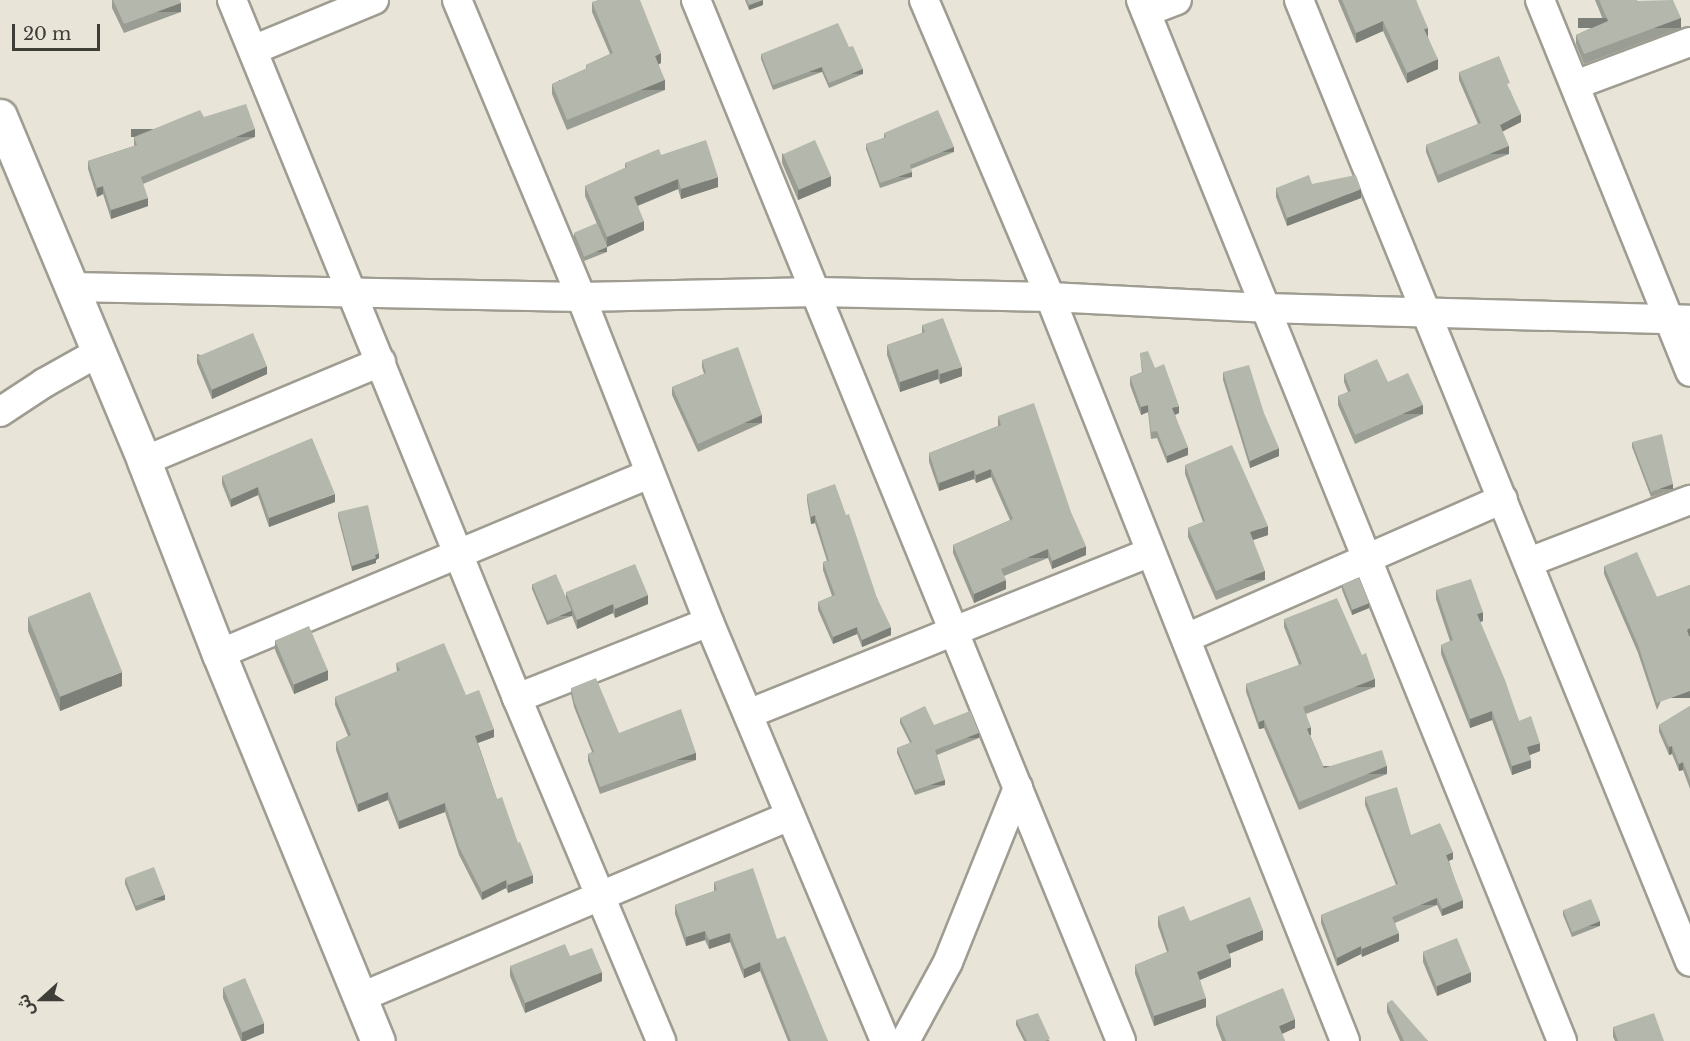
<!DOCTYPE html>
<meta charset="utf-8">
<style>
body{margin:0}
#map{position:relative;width:1690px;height:1041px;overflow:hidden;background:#e8e5d8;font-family:"Libre Baskerville","Noto Sans Arabic",serif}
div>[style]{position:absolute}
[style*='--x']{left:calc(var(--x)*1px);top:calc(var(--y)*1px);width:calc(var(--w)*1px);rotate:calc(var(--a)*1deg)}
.roads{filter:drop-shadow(2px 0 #9f9c91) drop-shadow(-2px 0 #9f9c91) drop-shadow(0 2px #9f9c91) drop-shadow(0 -2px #9f9c91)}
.minor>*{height:28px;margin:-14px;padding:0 14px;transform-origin:14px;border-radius:14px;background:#fff}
.major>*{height:33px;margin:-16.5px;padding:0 16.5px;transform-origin:16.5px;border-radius:16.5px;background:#fff}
.wall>*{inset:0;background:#9a9d94}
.shaded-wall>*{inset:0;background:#7d8078;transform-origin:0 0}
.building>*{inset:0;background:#b3b7ac;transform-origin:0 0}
span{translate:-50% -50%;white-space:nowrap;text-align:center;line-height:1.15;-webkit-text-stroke:4.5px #e8e5d8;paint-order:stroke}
.north{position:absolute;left:12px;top:969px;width:60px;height:60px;-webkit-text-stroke:4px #e8e5d8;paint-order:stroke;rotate:249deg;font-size:16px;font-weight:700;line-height:24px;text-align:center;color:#3e3d38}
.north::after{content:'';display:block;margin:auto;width:21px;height:27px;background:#3e3d38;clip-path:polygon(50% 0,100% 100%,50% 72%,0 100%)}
.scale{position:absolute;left:12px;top:24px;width:88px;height:27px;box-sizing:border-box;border:3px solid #3e3d38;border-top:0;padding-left:8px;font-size:18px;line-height:21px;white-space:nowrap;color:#3e3d38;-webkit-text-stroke:4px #e8e5d8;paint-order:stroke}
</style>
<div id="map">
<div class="roads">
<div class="minor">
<i style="--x:232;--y:0;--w:754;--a:67.79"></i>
<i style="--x:517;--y:698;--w:372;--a:67.2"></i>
<i style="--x:457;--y:0;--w:322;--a:67.3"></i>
<i style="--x:581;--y:297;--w:349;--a:68.5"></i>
<i style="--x:709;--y:622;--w:454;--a:67.2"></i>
<i style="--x:696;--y:0;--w:1124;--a:67.79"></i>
<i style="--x:924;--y:0;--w:323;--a:67"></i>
<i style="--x:1050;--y:297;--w:800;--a:68.37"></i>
<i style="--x:1141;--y:0;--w:1123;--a:67.98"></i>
<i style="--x:1299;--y:0;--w:1038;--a:67.88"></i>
<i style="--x:1540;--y:0;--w:401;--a:68"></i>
<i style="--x:1146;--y:12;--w:33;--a:-21"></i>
<i style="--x:253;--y:50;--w:131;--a:-22.5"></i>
<i style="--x:1575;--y:85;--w:123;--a:-20.5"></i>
<i style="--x:71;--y:287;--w:510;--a:1.12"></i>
<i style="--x:581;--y:297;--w:236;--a:-1.2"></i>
<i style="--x:817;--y:292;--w:233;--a:1.2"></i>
<i style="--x:1050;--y:297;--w:215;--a:2.9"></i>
<i style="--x:1265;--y:308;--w:425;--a:1.6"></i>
<i style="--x:0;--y:412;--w:53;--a:-33.4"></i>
<i style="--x:44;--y:383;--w:63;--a:-29.4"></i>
<i style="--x:144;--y:461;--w:257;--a:-22.7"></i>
<i style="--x:1529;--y:562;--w:173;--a:-21.1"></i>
<i style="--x:1186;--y:638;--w:346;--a:-23.7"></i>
<i style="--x:219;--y:654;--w:467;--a:-22.7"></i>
<i style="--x:517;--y:698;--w:206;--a:-21.6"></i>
<i style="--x:748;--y:714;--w:434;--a:-21.9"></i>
<i style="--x:359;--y:998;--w:468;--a:-22.9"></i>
<i style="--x:905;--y:1041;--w:90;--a:-61.4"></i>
<i style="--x:948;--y:962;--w:188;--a:-68.1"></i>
</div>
<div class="major">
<i style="--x:0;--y:116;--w:374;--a:67.3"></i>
<i style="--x:144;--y:461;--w:207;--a:68.8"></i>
<i style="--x:219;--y:654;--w:418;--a:67.7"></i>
</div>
</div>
<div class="wall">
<i style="clip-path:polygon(112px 0,180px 0,181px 12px,124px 33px,112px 8px)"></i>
<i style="clip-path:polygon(745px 0,763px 0,763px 5px,749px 10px)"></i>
<i style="clip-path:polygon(1338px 0,1416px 0,1438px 69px,1407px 83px,1383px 31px,1356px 43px)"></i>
<i style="clip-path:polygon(1595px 0,1636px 0,1681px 28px,1584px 64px,1576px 44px,1576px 35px,1604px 22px)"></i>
<i style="clip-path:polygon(592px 2px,661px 63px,658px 65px,665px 90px,567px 130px,552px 94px,552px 84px,586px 69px,586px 65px,610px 54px,592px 12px)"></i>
<i style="clip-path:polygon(849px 47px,863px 74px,829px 88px,822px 72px,773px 90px,761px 59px,761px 54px)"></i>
<i style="clip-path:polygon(1459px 72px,1510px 90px,1521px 122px,1502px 131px,1509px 154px,1438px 183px,1426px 152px,1426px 145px,1478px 124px,1459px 80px)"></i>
<i style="clip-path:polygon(204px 117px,255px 137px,143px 184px,148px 206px,111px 219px,103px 194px,97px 197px,88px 169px,88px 161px,134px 146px,134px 137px)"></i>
<i style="clip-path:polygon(884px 133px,954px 152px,911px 169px,912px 177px,880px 188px,866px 149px,866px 144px,884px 138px)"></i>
<i style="clip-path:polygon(782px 153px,831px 186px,798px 200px,782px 163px)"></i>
<i style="clip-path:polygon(661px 155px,718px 187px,681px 199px,678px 189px,638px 206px,644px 230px,607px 247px,585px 196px,585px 186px,625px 168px,625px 163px)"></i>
<i style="clip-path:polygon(1312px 184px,1361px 198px,1287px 226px,1276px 197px,1276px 188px)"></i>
<i style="clip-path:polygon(574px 233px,607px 252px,584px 261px,574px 238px)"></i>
<i style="clip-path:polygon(922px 325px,962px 376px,940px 384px,938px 379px,900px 392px,887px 355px,887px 345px,922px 333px)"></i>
<i style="clip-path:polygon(1140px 353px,1155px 368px,1179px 413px,1175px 415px,1188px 455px,1167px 463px,1157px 438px,1151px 439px,1148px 412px,1141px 415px,1130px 385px,1130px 377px,1142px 372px)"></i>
<i style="clip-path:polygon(197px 354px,267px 374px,212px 399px,197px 363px)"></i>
<i style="clip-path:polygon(702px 360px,762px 423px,698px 452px,672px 395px,672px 387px,704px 374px,702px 367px)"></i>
<i style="clip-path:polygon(1223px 372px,1279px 456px,1250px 468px,1223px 380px)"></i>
<i style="clip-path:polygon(1344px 374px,1388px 382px,1423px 414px,1355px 444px,1338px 405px,1338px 396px,1348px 392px,1344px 382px)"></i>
<i style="clip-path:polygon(998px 416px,1086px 555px,1052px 569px,1048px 558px,1004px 576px,1006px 589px,974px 603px,953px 553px,953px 545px,1010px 520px,991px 477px,976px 483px,974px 479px,939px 491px,929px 462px,929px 453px,998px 426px)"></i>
<i style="clip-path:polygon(1632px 442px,1673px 489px,1651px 497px,1632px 447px)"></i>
<i style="clip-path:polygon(1185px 465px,1268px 535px,1253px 540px,1265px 580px,1216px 600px,1188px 537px,1188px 528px,1203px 522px,1185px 474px)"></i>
<i style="clip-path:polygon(222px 476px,335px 502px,269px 527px,258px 495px,231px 507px,222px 484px)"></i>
<i style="clip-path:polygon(807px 494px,877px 598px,891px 635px,862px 647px,857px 634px,833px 644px,818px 610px,818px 602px,832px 596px,823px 570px,823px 562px,827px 561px,815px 523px,811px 524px,807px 501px)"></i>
<i style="clip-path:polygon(338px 512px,379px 558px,376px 560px,376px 563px,352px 571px,338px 517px)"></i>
<i style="clip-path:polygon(1604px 566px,1657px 597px,1690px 585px,1690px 636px,1657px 710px,1638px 653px,1604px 574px)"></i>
<i style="clip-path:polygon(532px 584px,566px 597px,566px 592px,648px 604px,615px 618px,613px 613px,577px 629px,572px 616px,547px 625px,532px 589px)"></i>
<i style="clip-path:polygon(1342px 585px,1369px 608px,1352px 615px,1342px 590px)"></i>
<i style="clip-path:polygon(1436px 590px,1483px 621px,1480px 622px,1519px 721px,1540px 751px,1530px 755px,1531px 768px,1512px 775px,1492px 720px,1470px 728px,1441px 654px,1441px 645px,1450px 641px,1436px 599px)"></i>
<i style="clip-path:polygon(28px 617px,122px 686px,60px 711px,28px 631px)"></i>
<i style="clip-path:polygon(1284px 619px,1375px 687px,1306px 714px,1311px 735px,1310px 735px,1324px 768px,1387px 774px,1299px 810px,1264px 728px,1259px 729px,1246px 692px,1246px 684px,1299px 665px,1284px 627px)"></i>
<i style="clip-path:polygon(275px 640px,328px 680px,294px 694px,275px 650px)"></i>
<i style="clip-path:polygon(396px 663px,466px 695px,494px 737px,478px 743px,497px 799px,518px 843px,533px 883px,508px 893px,506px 888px,482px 900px,459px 855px,445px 812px,399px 829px,388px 800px,358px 812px,336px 750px,336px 742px,348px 736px,335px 705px,335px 697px,397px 672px)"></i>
<i style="clip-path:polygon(571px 688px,619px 733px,696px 760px,600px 794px,588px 761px,588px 754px,592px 752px,574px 707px,571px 694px)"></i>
<i style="clip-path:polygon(1690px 706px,1690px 789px,1683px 770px,1679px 771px,1672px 754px,1669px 755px,1659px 732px,1659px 725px)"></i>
<i style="clip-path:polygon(900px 718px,934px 725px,979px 738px,937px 755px,945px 785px,915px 795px,897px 753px,897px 748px,910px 743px,900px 723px)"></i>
<i style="clip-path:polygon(1365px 797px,1411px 835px,1453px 859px,1449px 861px,1463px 908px,1442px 916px,1437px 905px,1395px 923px,1399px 941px,1362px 957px,1361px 954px,1337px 966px,1321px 923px,1321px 915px,1396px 885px,1365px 805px)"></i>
<i style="clip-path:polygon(125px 879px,165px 900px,136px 911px,125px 884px)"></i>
<i style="clip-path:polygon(714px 882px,777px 939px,828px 1041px,788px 1041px,760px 971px,744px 978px,730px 942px,709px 949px,705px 940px,686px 946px,675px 914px,675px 905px,714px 891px)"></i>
<i style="clip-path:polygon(1563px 910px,1600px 926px,1572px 937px,1563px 915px)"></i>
<i style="clip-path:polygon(1158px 916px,1190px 921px,1263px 940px,1229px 954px,1231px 967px,1200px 980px,1206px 1007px,1154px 1026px,1135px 974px,1135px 965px,1167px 952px,1158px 926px)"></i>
<i style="clip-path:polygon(1423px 952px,1471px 982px,1437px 996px,1423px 962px)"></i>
<i style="clip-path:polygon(570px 956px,602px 981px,525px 1013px,510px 976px,510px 966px)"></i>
<i style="clip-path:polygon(223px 988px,264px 1033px,245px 1041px,241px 1041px,223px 998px)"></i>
<i style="clip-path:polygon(1387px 1003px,1428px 1041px,1400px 1041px,1387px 1012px)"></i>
<i style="clip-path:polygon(1216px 1016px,1295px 1028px,1282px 1034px,1285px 1041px,1222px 1041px,1216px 1025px)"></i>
<i style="clip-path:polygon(1016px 1020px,1050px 1041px,1024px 1041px,1016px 1025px)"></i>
<i style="clip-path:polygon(1613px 1027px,1664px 1041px,1615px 1041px,1613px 1037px)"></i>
</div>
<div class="shaded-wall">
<i style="clip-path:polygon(763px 0,763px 5px,749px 10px,749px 5px)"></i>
<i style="left:181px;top:3px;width:9px;height:61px;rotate:90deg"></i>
<i style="left:1681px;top:18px;width:10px;height:103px;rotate:90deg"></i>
<i style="clip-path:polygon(1383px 21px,1383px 31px,1356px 43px,1356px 33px)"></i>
<i style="clip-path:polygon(1428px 28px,1428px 38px,1424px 29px)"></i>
<i style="clip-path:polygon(661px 53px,661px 63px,655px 66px,655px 56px)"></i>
<i style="clip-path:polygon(1438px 59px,1438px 69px,1407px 83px,1407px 73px)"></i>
<i style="left:822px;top:67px;width:5px;height:52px;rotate:90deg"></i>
<i style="left:863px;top:69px;width:5px;height:37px;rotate:90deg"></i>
<i style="left:665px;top:80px;width:10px;height:106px;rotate:90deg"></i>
<i style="clip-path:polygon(1521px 114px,1521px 122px,1500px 133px,1500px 125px)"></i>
<i style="left:255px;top:129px;width:8px;height:124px;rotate:90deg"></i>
<i style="left:1509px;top:146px;width:8px;height:77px;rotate:90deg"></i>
<i style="left:954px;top:147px;width:5px;height:48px;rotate:90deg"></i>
<i style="left:912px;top:172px;width:5px;height:34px;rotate:90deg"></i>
<i style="clip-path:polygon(831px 176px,831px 186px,798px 200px,798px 190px)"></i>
<i style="clip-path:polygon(718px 177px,718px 187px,681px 199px,681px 189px)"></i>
<i style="clip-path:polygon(678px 179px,678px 189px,634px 207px,634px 197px)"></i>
<i style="clip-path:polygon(103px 186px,103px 194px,97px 197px,97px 188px)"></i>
<i style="clip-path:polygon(1361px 189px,1361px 198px,1287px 226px,1287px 218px)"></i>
<i style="clip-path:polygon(148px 198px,148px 206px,111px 219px,111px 210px)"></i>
<i style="clip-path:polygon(644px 221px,644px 230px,607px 247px,607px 237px)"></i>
<i style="left:607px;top:247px;width:5px;height:25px;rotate:90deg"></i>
<i style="clip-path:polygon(267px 366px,267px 374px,212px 399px,212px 390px)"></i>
<i style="clip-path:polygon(962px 367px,962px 376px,940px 384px,940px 374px)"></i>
<i style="clip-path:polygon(938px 369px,938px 379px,900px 392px,900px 382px)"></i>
<i style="clip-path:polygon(1148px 405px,1148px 412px,1141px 415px,1141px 407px)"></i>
<i style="left:1423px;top:405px;width:9px;height:74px;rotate:90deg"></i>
<i style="clip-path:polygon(1179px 406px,1179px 413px,1172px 416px,1172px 408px)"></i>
<i style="left:762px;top:415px;width:8px;height:70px;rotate:90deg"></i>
<i style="clip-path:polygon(1188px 447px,1188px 455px,1167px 463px,1167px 456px)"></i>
<i style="clip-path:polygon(1279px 448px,1279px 456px,1250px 468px,1250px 461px)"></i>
<i style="clip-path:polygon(991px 469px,991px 477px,976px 483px,976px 475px)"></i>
<i style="clip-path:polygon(974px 470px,974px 479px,939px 491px,939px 483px)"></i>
<i style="left:1673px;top:484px;width:5px;height:23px;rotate:90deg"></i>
<i style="clip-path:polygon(258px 487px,258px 495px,231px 507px,231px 499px)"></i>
<i style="clip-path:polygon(335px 494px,335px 502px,269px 527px,269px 518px)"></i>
<i style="clip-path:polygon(815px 515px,815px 523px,811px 524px,811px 517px)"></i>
<i style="clip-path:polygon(1268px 526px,1268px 535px,1250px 541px,1250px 532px)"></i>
<i style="clip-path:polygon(1086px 546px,1086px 555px,1052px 569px,1052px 561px)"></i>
<i style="left:1048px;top:549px;width:9px;height:51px;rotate:90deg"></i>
<i style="clip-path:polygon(379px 553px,379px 558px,376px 560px,376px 563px,352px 571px,352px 566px)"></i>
<i style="left:1265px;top:571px;width:9px;height:53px;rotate:90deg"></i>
<i style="clip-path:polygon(1006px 580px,1006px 589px,974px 603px,974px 594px)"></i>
<i style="clip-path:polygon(648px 595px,648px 604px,615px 618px,615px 609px)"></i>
<i style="clip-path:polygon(1369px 603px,1369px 608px,1352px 615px,1352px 610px)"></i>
<i style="clip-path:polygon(613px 604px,613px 613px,577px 629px,577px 620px)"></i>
<i style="left:572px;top:611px;width:5px;height:27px;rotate:90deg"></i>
<i style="clip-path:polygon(1483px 612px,1483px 621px,1477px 623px,1477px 614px)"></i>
<i style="clip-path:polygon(857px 627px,857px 634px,833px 644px,833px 637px)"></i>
<i style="clip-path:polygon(891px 627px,891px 635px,862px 647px,862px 640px)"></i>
<i style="clip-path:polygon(1690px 628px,1690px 636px,1687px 637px,1687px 630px)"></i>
<i style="clip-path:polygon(328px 670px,328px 680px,294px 694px,294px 684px)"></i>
<i style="clip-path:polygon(122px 672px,122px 686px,60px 711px,60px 697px)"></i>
<i style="left:1375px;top:679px;width:8px;height:77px;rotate:90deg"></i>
<i style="left:1690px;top:691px;width:7px;height:35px;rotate:90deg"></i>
<i style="clip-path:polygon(1492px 711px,1492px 720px,1470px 728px,1470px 719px)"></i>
<i style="clip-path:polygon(1264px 720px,1264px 728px,1259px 729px,1259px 722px)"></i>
<i style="clip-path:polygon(1311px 727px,1311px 735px,1307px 737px,1307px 729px)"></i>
<i style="clip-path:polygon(494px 729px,494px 737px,475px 744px,475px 736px)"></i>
<i style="left:979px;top:733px;width:5px;height:47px;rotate:90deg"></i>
<i style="clip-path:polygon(1540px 743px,1540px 751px,1527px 756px,1527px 747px)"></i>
<i style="clip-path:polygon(1672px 746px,1672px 754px,1669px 755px,1669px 747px)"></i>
<i style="left:696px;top:753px;width:7px;height:102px;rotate:90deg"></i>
<i style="clip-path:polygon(1531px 760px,1531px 768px,1512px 775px,1512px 766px)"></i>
<i style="clip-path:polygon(1683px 762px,1683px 770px,1679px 771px,1679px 764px)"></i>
<i style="left:1387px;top:766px;width:8px;height:95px;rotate:90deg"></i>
<i style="left:945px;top:780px;width:5px;height:32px;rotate:90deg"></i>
<i style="clip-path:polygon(388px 792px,388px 800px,358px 812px,358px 804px)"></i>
<i style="clip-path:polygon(445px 803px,445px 812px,399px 829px,399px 821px)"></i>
<i style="clip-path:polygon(1453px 852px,1453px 859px,1446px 862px,1446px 855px)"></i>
<i style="clip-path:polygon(533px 875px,533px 883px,508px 893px,508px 885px)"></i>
<i style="clip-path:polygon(506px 880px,506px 888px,482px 900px,482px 892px)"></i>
<i style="left:165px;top:895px;width:5px;height:31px;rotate:90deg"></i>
<i style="left:1437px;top:898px;width:7px;height:49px;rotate:90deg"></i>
<i style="clip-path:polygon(1463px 900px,1463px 908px,1442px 916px,1442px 909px)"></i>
<i style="left:1600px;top:921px;width:5px;height:30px;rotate:90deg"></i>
<i style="clip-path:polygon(1263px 930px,1263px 940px,1226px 955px,1226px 945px)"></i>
<i style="clip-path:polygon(705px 931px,705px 940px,686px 946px,686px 937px)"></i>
<i style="clip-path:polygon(730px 933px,730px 942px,709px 949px,709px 940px)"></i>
<i style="clip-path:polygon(1399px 933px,1399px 941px,1362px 957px,1362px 949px)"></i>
<i style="clip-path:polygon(1361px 946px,1361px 954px,1337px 966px,1337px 958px)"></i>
<i style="clip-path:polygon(1231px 958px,1231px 967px,1197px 981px,1197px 972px)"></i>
<i style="clip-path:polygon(760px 962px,760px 971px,744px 978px,744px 969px)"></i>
<i style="clip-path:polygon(602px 972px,602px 981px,525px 1013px,525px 1003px)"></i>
<i style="clip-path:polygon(1471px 972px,1471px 982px,1437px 996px,1437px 986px)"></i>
<i style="clip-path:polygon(1206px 998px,1206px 1007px,1154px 1026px,1154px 1016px)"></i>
<i style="clip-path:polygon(1295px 1019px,1295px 1028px,1279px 1035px,1279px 1026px)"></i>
<i style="clip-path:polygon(264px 1023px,264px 1033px,245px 1041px,242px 1041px,242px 1032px)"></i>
</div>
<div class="building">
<i style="clip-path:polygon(113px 0,180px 0,181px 3px,124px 24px)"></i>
<i style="clip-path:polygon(598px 0,640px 0,661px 53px,655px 56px,665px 80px,567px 120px,552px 84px,587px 68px,586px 65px,613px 53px,592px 2px)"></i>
<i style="clip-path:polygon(747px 0,763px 0,749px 5px)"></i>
<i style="clip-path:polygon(1342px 0,1416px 0,1428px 28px,1424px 29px,1438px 59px,1407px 73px,1383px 21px,1356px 33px)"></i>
<i style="clip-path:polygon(1599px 0,1636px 0,1636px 1px,1673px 0,1681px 18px,1584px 54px,1576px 35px,1608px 21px)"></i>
<i style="clip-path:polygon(838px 23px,849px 47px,853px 46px,863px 69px,829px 83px,822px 67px,773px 85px,761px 54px)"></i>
<i style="clip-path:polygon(1499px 56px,1510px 83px,1507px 84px,1521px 114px,1500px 125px,1509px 146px,1438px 175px,1426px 145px,1481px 123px,1459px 72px)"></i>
<i style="clip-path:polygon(246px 104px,255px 129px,141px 177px,148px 198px,111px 210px,103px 186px,97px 188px,88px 161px,137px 145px,134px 137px,200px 110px,204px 117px)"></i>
<i style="clip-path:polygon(938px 110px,954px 147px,910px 165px,912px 172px,880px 183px,866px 144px,886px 137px,884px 133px)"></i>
<i style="clip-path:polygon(706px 140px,718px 177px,681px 189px,678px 179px,634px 197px,644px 221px,607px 237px,585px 186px,627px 167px,625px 163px,659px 149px,661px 155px)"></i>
<i style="left:815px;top:140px;width:39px;height:35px;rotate:66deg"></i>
<i style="clip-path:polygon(1309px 175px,1312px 184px,1356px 175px,1361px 189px,1287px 218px,1276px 188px)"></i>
<i style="left:597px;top:223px;width:26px;height:25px;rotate:67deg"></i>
<i style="clip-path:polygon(943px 318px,962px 367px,940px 374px,938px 369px,900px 382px,887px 345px,925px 332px,922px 325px)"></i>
<i style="left:253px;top:333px;width:36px;height:60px;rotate:67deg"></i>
<i style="clip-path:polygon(738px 347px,762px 415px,698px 444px,672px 387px,706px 373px,702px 360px)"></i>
<i style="clip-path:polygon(1148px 351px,1155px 368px,1164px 364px,1179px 406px,1172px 408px,1188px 447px,1167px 456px,1157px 431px,1151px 432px,1148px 405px,1141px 407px,1130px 377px,1143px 372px,1140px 353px)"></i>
<i style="clip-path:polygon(1377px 359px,1388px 382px,1408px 373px,1423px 405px,1355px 435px,1338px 396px,1351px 391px,1344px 374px)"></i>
<i style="clip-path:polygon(1249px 365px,1264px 413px,1279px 448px,1250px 461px,1223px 372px)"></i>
<i style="clip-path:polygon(1034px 403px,1071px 512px,1086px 546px,1052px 561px,1048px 549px,1001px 569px,1006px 580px,974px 594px,953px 545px,1013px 519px,991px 469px,976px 475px,974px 470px,939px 483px,929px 453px,1001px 425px,998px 416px)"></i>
<i style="clip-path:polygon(1662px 434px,1673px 484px,1651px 492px,1632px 442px)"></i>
<i style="clip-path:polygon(312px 438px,335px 494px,269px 518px,258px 487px,231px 499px,222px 476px)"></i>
<i style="clip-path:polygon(1232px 445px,1268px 526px,1250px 532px,1265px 571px,1216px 591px,1188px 528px,1205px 521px,1185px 465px)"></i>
<i style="clip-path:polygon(835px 484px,846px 515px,849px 514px,877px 598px,891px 627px,862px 640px,857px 627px,833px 637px,818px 602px,835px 595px,823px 562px,829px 561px,815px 515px,811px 517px,807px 494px)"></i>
<i style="clip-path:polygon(368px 505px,379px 553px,375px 555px,376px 558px,352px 566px,338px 512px)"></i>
<i style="clip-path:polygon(1637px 552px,1657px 597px,1690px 585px,1690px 628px,1687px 630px,1690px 639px,1690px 691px,1657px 703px,1638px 645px,1604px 566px)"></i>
<i style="clip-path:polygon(635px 564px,648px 595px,615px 609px,613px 604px,577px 620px,566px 592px)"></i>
<i style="left:556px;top:574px;width:40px;height:26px;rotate:67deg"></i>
<i style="left:1359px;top:578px;width:27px;height:18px;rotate:68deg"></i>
<i style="clip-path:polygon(1471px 579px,1483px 612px,1477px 614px,1505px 680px,1519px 721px,1531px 716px,1540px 743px,1527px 747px,1531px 760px,1512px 766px,1492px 711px,1470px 719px,1441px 645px,1453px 640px,1436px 590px)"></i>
<i style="left:90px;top:592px;width:86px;height:67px;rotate:68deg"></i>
<i style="clip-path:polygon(1337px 598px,1362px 655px,1366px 653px,1375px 679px,1303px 707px,1311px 727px,1307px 729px,1324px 768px,1382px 750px,1387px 766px,1299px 802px,1264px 720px,1259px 722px,1246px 684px,1302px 664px,1284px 619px)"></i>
<i style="left:309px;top:626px;width:48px;height:37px;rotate:67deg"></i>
<i style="clip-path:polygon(444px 643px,466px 695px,479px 690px,494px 729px,475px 736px,497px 799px,502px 797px,518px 843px,520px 842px,533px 875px,508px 885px,506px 880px,482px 892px,459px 847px,445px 803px,399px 821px,388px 792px,358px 804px,336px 742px,351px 735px,335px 697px,400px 670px,396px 663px)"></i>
<i style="clip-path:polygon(596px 678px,619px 733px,681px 709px,696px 753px,600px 787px,588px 754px,594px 752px,574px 701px,571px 688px)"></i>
<i style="clip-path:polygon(925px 706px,934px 725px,970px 711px,979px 733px,935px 750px,945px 780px,915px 790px,897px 748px,912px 742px,900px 718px)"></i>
<i style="clip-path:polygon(1690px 706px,1690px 781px,1683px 762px,1679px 764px,1672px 746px,1669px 747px,1659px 725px)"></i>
<i style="clip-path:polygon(1397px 787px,1411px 835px,1440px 823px,1453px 852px,1446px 855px,1463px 900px,1442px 909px,1437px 898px,1392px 917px,1399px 933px,1362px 949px,1361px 946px,1337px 958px,1321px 915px,1398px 884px,1365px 797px)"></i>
<i style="left:154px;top:867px;width:30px;height:31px;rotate:69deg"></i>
<i style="clip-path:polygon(753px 868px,777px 939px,785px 936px,828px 1041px,791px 1041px,760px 962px,744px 969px,730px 933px,709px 940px,705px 931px,686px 937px,675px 905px,717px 890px,714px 882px)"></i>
<i style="clip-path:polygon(1250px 897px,1263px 930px,1226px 945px,1231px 958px,1197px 972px,1206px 998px,1154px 1016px,1135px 965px,1169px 951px,1158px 916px,1184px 906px,1190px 921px)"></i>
<i style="left:1591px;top:899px;width:24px;height:30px;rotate:68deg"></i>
<i style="left:1457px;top:938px;width:37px;height:37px;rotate:68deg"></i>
<i style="clip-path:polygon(565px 944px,570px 956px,592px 948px,602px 972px,525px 1003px,510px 966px)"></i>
<i style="left:245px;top:978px;width:49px;height:24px;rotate:67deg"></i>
<i style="clip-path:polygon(1283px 988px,1295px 1019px,1279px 1026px,1285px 1041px,1226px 1041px,1216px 1016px)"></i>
<i style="clip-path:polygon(1392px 1000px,1428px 1041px,1404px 1041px,1387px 1003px)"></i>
<i style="clip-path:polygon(1038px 1013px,1050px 1039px,1045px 1041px,1027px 1041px,1016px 1020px)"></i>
<i style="clip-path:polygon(1654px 1013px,1664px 1041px,1618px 1041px,1613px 1027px)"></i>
</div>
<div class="north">ش</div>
<div class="scale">20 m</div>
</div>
